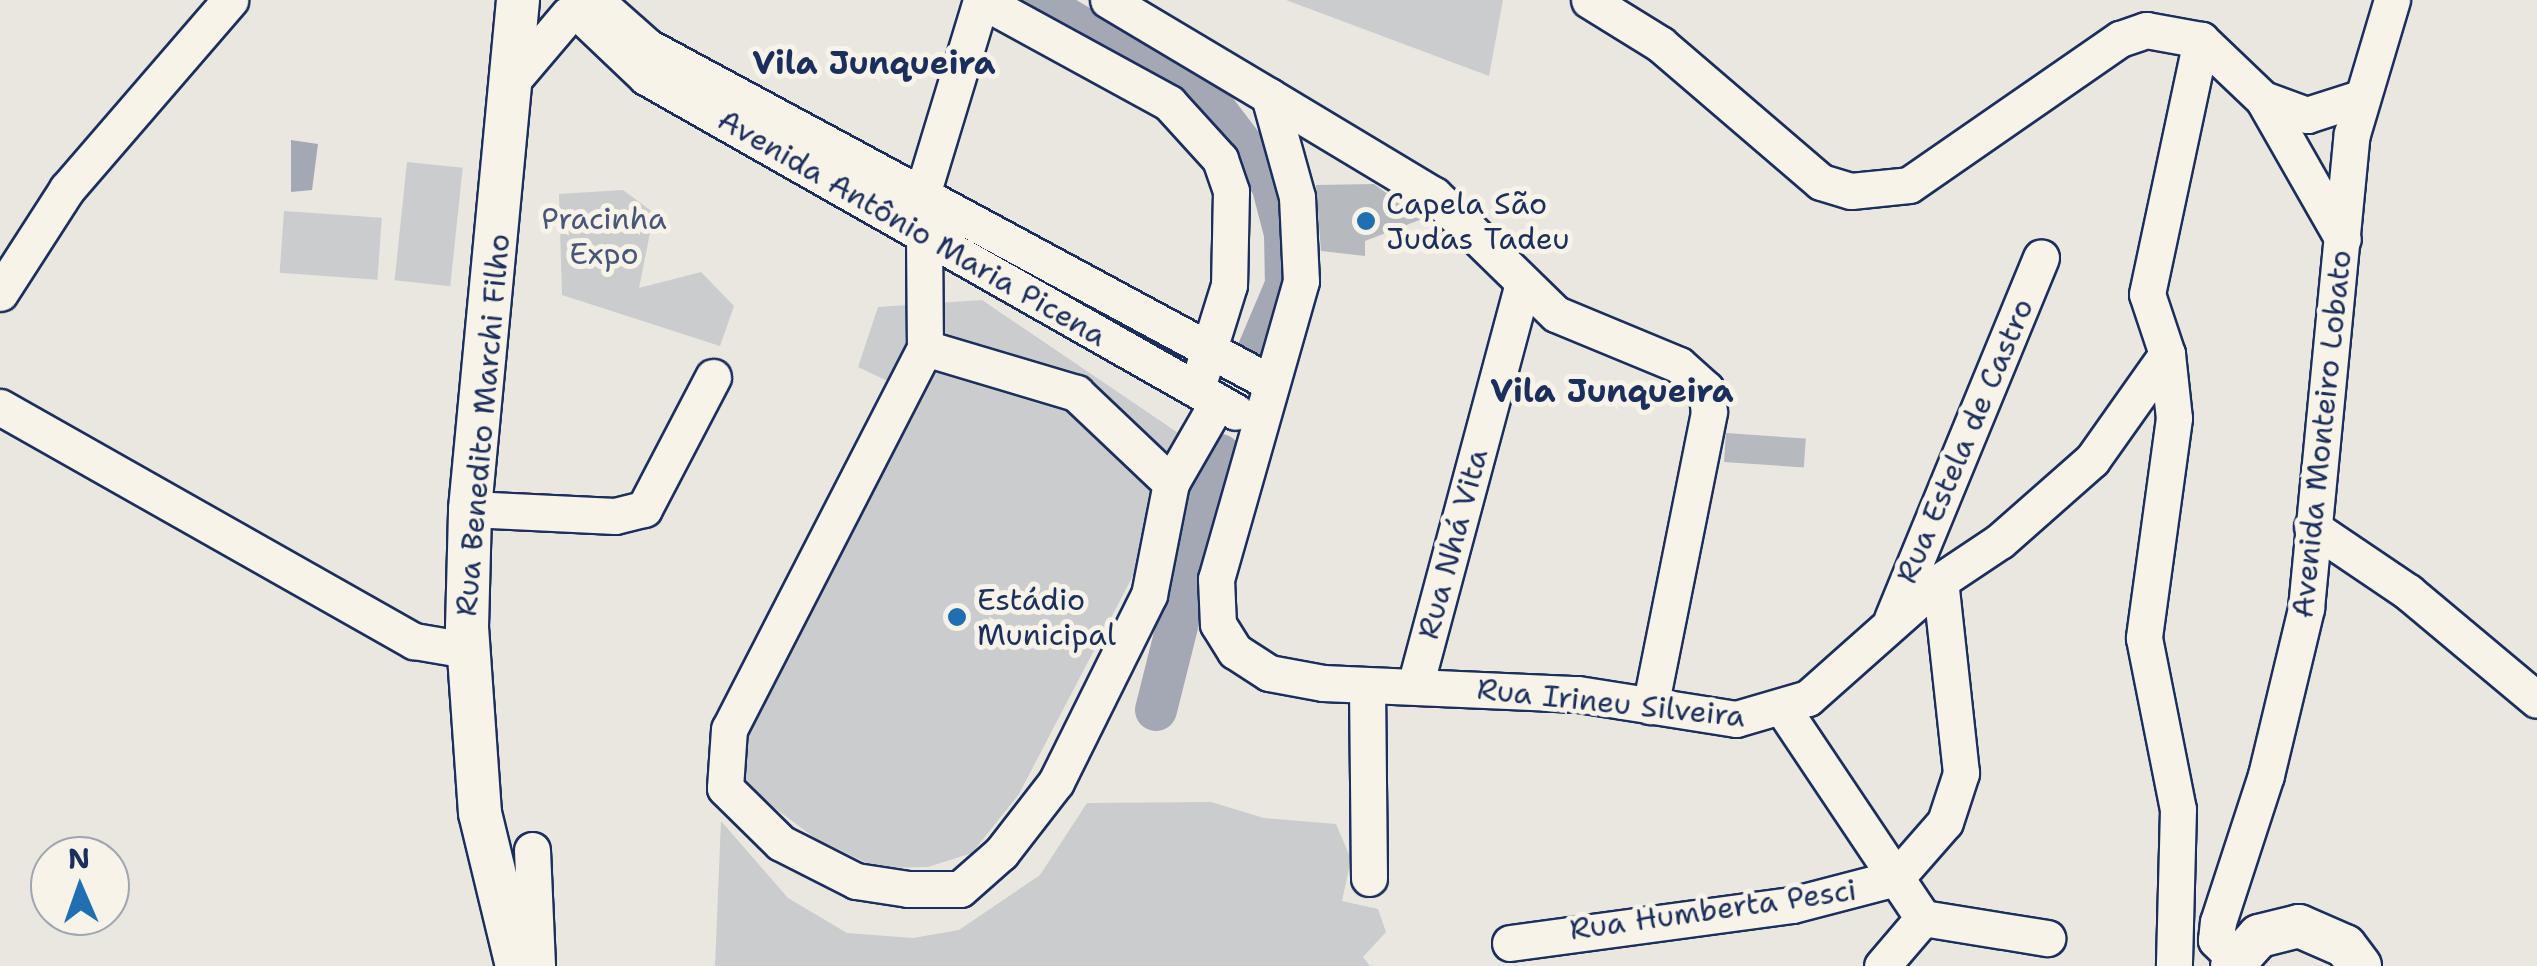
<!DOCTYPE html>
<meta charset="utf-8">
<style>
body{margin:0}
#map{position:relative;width:2537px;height:966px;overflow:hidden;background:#eae7e0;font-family:"Shantell Sans",sans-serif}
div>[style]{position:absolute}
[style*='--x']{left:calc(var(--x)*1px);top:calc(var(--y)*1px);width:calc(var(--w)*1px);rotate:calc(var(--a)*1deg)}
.green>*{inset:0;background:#cbcccd;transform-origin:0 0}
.water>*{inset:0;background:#a3a8b4}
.river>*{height:42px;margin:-21px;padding:0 21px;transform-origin:21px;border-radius:21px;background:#a3a8b4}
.building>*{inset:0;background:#b6babf;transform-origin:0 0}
.roads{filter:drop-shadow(2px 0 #1b2f5e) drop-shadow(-2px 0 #1b2f5e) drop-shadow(0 2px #1b2f5e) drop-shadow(0 -2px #1b2f5e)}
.minor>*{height:35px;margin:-17.5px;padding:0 17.5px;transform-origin:17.5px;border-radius:17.5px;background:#f7f3e8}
.major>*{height:42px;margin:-21px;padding:0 21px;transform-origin:21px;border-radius:21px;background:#f7f3e8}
.dots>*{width:28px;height:28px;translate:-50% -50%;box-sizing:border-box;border:5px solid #f7f3e8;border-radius:50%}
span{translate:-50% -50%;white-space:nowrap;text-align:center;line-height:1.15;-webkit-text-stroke:10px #f7f3e8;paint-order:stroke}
.poi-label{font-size:30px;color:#1b2f5e}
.left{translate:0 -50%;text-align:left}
.park-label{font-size:30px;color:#47567a}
.street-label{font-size:30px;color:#1b2f5e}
.neighbourhood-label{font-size:32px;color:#1b2f5e;font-weight:700}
.north{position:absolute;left:30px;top:836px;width:100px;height:100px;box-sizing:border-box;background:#f7f3e8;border:2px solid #9fa5b1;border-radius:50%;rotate:358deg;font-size:28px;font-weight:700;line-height:40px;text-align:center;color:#1b2f5e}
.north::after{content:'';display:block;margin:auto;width:35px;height:45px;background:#1f6fb2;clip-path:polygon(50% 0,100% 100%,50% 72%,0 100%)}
</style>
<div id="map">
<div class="green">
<i style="clip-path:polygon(1286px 0,1503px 0,1489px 76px)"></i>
<i style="left:407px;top:162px;width:56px;height:119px;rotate:6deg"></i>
<i style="clip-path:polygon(623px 190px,654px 213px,639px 288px,701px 272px,734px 306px,720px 346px,562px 295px,559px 194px)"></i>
<i style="left:284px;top:211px;width:98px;height:62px;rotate:4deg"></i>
<i style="clip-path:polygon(982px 300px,1193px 443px,1173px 499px,1019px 794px,972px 853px,928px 867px,877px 868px,815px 838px,729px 774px,738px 735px,921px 397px,858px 367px,878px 307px)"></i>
<i style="clip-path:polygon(1211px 802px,1264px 818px,1336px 824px,1351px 859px,1342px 901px,1378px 909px,1386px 932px,1363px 957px,1370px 966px,715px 966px,721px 821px,788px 898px,847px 933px,913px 938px,959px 930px,1040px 875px,1087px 803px)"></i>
</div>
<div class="water">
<i style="clip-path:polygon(291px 140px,318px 144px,312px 190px,291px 192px)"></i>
</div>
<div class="river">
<i style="--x:1035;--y:0;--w:204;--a:30.6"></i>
<i style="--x:1211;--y:104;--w:101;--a:52.7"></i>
<i style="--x:1272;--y:184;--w:52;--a:75.4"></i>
<i style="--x:1285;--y:234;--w:51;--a:88.9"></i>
<i style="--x:1286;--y:285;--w:87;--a:113"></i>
<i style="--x:1156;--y:710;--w:263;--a:-75.9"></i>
</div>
<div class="building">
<i style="clip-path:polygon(1374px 184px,1422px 219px,1365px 241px,1365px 256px,1321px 251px,1316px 185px)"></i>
<i style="left:1726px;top:433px;width:80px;height:29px;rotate:4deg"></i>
</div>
<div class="roads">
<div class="minor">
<i style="--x:981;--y:0;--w:214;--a:28.7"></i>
<i style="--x:1169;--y:103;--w:76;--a:47.7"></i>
<i style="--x:1220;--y:159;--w:34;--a:71"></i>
<i style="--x:1231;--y:191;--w:94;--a:91.2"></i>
<i style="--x:1229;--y:285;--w:94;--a:107.3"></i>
<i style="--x:1108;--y:0;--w:187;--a:30.8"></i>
<i style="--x:1269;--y:96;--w:105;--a:74.5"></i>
<i style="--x:1297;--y:197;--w:84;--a:87.3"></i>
<i style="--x:1301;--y:281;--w:310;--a:105.9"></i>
<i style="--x:1216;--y:579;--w:45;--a:87.5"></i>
<i style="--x:1218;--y:624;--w:32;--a:58"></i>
<i style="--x:1235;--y:651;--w:40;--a:32.9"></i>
<i style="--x:1269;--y:673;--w:55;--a:10.5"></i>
<i style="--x:1323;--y:683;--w:255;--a:2.5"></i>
<i style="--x:1578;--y:694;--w:160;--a:9"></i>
<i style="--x:1736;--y:719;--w:75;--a:-16.3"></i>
<i style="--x:1808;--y:698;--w:176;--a:-41.6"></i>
<i style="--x:1940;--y:581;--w:72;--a:-33.7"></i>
<i style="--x:2000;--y:541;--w:123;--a:-41.4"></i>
<i style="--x:2092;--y:460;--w:130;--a:-54.7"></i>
<i style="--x:2167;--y:354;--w:63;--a:-108.4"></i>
<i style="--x:2147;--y:294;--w:260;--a:-78"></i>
<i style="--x:1589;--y:0;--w:84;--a:31.8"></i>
<i style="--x:1660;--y:44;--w:212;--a:40.6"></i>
<i style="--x:1821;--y:182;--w:31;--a:17"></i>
<i style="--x:1851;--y:191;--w:58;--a:-5.9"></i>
<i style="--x:1909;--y:185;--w:257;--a:-34.7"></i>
<i style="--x:2120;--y:39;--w:28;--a:-19"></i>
<i style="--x:2146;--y:30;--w:56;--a:10.3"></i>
<i style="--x:2201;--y:40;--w:86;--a:43.6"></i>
<i style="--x:2263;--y:99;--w:161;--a:60.3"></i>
<i style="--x:596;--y:1;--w:69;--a:41.5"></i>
<i style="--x:648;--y:47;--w:706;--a:28.34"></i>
<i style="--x:581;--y:15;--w:90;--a:43.6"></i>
<i style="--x:646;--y:77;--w:678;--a:29.59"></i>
<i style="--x:512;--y:81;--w:87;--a:-49.7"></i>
<i style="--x:1269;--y:96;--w:192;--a:31"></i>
<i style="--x:1434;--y:195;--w:170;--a:44.3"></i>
<i style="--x:1556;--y:314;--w:133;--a:22.5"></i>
<i style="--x:1679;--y:365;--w:36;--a:42"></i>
<i style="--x:1706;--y:389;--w:23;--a:83"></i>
<i style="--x:1709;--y:412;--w:300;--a:101.3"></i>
<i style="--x:2263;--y:99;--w:47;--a:20"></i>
<i style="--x:2307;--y:115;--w:56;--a:-17.8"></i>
<i style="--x:921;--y:198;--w:207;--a:-73.1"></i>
<i style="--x:924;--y:236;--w:112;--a:89.5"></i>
<i style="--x:925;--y:348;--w:428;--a:117.2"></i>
<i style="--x:729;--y:729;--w:59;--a:93.9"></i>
<i style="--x:725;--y:788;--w:78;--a:44.5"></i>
<i style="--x:781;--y:843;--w:84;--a:26.9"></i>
<i style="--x:856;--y:881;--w:53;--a:8.7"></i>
<i style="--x:908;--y:889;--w:52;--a:0"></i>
<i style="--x:960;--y:889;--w:55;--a:-41.3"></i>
<i style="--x:1001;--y:853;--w:90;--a:-52.2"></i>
<i style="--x:1056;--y:782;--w:209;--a:-63.6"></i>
<i style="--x:1149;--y:595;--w:114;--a:-78.9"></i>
<i style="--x:1171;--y:483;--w:92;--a:-60.1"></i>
<i style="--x:0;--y:293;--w:124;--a:-57.2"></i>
<i style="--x:67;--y:189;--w:250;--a:-49.2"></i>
<i style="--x:925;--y:348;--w:158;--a:16.6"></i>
<i style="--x:1076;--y:393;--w:131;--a:43.5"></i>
<i style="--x:2167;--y:354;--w:64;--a:83.8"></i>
<i style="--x:2174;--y:418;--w:222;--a:97.8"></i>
<i style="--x:2144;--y:638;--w:174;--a:78.8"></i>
<i style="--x:2178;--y:809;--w:157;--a:91.5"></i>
<i style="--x:0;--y:407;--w:476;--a:29.5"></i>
<i style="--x:414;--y:641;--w:54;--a:9.6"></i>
<i style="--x:470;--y:509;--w:145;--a:2.8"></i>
<i style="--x:615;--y:516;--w:30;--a:-14"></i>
<i style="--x:644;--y:509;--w:149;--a:-62.4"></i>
<i style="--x:2312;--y:527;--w:116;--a:34.1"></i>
<i style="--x:2408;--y:592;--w:168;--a:39.9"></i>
<i style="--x:1892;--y:619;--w:391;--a:-67.6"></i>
<i style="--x:1367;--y:686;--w:192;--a:89.4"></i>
<i style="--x:1415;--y:686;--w:413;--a:-75"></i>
<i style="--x:1783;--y:709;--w:252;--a:56.2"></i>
<i style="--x:532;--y:850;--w:116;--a:87.5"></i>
<i style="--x:1923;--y:918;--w:126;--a:9.2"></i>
<i style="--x:1510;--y:943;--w:285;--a:-7.7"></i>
<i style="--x:1792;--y:905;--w:107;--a:-14.6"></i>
<i style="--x:1896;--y:878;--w:74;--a:-48.8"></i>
<i style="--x:1945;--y:822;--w:52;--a:-71.9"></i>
<i style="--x:1961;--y:773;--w:193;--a:-96.2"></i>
<i style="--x:2235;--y:959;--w:27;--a:-135"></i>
<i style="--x:2216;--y:940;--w:18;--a:-84"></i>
<i style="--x:2218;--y:922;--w:155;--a:-71.9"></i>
<i style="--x:2266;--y:775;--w:172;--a:-76.5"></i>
<i style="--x:2306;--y:608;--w:476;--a:-84.5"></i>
<i style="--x:2352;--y:134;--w:140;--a:-73.4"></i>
<i style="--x:1882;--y:966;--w:63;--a:-49.5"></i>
</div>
<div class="major">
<i style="--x:517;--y:966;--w:157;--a:-103.6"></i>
<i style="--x:480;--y:813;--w:186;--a:-94"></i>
<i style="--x:467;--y:627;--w:118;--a:-88.5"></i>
<i style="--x:470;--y:509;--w:511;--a:-84.61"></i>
<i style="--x:2232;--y:966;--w:40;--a:-48"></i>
<i style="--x:2259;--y:936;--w:41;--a:-14"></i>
<i style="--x:2299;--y:926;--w:50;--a:23.5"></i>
<i style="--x:2345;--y:946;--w:25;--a:53"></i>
</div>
</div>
<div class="dots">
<i style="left:1366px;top:221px;background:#1f6fb2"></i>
<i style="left:957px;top:617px;background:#1f6fb2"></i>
</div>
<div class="poi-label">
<span class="left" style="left:1386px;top:221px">Capela São<br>Judas Tadeu</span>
<span class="left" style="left:977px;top:617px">Estádio<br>Municipal</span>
</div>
<div class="park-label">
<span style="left:604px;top:236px">Pracinha<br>Expo</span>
</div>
<div class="street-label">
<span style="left:912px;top:228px;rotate:30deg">Avenida Antônio Maria Picena</span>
<span style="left:483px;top:425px;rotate:-85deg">Rua Benedito Marchi Filho</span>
<span style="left:2322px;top:434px;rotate:-84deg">Avenida Monteiro Lobato</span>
<span style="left:1965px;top:441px;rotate:-67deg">Rua Estela de Castro</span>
<span style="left:1453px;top:544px;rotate:-75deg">Rua Nhá Vita</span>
<span style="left:1611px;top:703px;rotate:6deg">Rua Irineu Silveira</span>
<span style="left:1713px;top:910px;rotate:-8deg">Rua Humberta Pesci</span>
</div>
<div class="neighbourhood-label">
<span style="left:874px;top:63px">Vila Junqueira</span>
<span style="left:1612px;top:391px">Vila Junqueira</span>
</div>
<div class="north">N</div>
</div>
